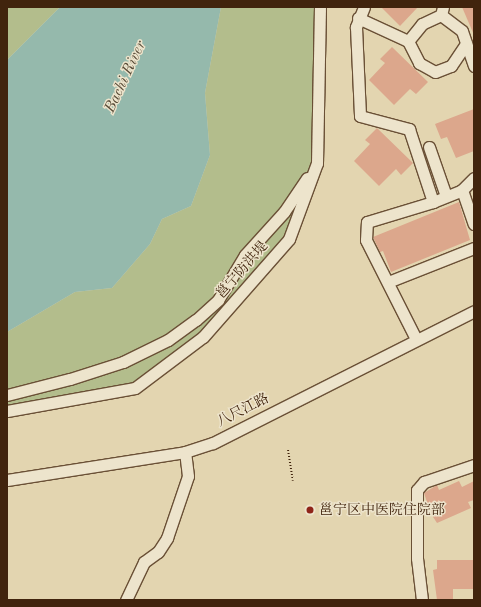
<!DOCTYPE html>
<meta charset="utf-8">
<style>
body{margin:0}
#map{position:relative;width:481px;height:607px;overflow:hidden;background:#e3d5b0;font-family:"Old Standard TT","Noto Serif SC",serif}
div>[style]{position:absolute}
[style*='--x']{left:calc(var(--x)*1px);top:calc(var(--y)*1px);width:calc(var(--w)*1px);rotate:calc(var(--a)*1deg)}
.green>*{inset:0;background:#b3bd8c}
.water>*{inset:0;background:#95b9ac}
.building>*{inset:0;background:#dca78c}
.path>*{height:2px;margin-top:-1px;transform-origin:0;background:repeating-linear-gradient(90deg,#41240d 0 1px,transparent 0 3px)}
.roads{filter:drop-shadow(1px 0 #6a5036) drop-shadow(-1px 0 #6a5036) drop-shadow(0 1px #6a5036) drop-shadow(0 -1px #6a5036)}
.minor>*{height:11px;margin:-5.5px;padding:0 5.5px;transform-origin:5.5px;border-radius:5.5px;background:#ede4cc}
.dots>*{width:11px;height:11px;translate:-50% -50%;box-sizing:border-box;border:2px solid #ede4cc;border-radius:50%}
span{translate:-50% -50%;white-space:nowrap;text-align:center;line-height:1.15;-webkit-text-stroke:3px #ede4cc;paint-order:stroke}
.street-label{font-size:14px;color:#41240d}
.poi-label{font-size:14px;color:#41240d}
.left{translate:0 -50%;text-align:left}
.water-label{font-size:15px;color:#564935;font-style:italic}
.frame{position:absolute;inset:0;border:8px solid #41240d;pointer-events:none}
</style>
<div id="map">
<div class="green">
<i style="clip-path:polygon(7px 7px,60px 7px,7px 60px)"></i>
<i style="clip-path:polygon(221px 7px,320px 7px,317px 163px,289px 239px,203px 337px,135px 388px,7px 411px,7px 332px,75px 292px,112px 288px,150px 244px,162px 219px,191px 206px,210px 155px,205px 93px)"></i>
</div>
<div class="water">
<i style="clip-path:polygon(60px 7px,221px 7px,205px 93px,210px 155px,191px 206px,162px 219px,150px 244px,112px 288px,75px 292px,7px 332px,7px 60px)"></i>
</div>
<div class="building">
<i style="clip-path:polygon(381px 7px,418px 7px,400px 26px)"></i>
<i style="clip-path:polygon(462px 7px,474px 7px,474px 35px)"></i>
<i style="clip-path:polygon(392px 47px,428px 82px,416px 94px,410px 89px,394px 105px,369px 80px,385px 63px,380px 59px)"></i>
<i style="clip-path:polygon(474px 109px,474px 151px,456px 158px,447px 137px,441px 139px,435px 124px)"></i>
<i style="clip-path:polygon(377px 128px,413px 163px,401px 175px,396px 169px,379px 186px,354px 161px,370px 144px,365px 140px)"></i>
<i style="clip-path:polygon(459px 202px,470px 240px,391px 272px,383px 251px,380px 252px,373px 237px)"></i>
<i style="clip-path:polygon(459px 481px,462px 487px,474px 481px,474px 500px,468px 502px,471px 508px,437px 523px,426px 506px,428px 505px,424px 493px,437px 485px,439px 490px)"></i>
<i style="clip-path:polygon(437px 560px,474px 560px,474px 589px,453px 589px,453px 600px,437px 600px,433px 570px,437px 569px)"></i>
</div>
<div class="path">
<i style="--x:288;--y:450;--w:31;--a:81"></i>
</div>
<div class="roads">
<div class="minor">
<i style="--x:364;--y:7;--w:22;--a:112"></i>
<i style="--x:356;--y:27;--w:89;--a:87.4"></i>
<i style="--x:360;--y:116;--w:51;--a:14.9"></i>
<i style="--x:409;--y:129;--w:77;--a:71.8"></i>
<i style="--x:443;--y:7;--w:8;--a:104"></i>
<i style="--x:441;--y:15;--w:21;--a:155"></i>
<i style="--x:422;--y:24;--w:22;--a:129"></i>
<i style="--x:408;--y:41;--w:25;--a:63"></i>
<i style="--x:419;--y:63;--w:18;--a:29"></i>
<i style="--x:435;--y:72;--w:17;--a:-21"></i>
<i style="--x:451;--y:66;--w:27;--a:-56"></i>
<i style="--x:441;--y:15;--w:26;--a:37"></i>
<i style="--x:462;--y:31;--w:37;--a:71"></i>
<i style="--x:358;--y:18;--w:55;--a:24.7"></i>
<i style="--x:429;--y:147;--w:52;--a:70.9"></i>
<i style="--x:462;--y:190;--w:36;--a:71"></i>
<i style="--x:388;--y:282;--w:92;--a:-21.6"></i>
<i style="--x:416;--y:339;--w:111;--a:-116.8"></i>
<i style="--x:366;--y:240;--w:18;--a:-87"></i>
<i style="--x:367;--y:222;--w:69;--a:-16.9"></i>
<i style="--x:433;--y:202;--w:31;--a:-22"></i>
<i style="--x:462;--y:190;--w:17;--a:-45"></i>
<i style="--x:7;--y:395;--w:65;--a:-14.3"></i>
<i style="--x:70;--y:379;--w:56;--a:-17.8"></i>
<i style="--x:123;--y:362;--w:50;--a:-26.1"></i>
<i style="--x:168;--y:340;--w:34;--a:-36"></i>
<i style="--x:196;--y:320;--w:30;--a:-42"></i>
<i style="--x:218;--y:300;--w:52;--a:-59"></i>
<i style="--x:245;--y:255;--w:58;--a:-47.8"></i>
<i style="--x:284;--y:212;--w:41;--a:-55.9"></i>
<i style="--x:7;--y:411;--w:130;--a:-10.2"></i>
<i style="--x:135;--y:388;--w:85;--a:-36.9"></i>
<i style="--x:203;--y:337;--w:130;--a:-48.7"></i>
<i style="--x:289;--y:239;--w:81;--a:-69.8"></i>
<i style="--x:317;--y:163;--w:156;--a:-88.9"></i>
<i style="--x:7;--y:480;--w:180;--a:-8.9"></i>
<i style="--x:185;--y:452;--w:29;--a:-18"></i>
<i style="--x:213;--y:443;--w:292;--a:-26.8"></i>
<i style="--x:126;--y:600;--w:42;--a:-64.7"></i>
<i style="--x:144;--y:562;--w:17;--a:-36"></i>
<i style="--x:158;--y:552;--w:17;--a:-57"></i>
<i style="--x:167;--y:538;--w:65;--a:-71.3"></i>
<i style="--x:188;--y:476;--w:24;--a:-97"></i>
<i style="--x:422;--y:600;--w:42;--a:-96.8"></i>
<i style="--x:417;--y:558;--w:68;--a:-90"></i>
<i style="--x:417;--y:490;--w:11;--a:-49"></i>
<i style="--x:424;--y:482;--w:53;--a:-18.8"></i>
</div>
</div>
<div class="dots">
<i style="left:310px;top:510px;background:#8f2418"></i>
</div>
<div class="street-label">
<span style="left:242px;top:270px;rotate:-49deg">邕宁防洪堤</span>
<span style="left:243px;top:410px;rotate:-27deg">八尺江路</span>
</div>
<div class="poi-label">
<span class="left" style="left:319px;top:510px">邕宁区中医院住院部</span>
</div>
<div class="water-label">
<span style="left:126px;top:77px;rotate:-65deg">Bachi River</span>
</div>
<div class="frame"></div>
</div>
